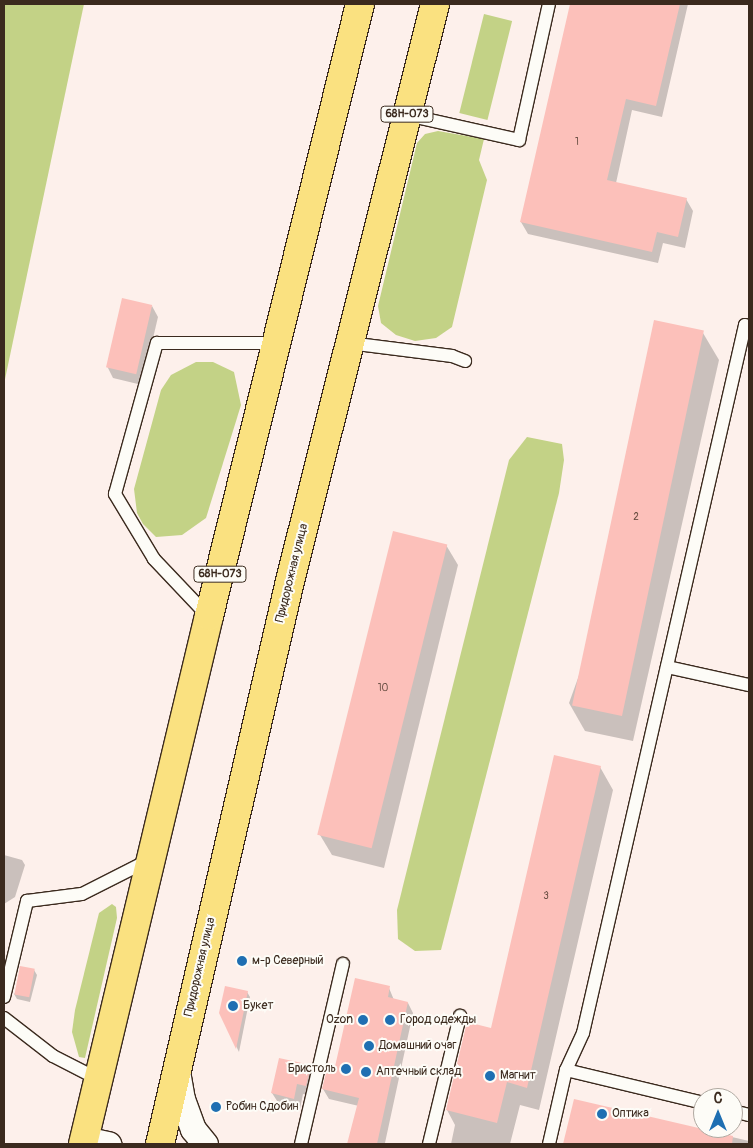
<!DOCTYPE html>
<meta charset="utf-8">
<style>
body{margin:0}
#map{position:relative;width:753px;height:1148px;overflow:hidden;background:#fdf0eb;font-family:Pangolin,sans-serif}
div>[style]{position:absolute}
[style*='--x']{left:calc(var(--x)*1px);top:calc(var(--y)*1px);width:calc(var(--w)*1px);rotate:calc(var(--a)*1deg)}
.green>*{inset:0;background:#c3d286;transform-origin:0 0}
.shadow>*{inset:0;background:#0003}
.building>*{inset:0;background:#fcc0ba;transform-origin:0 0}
.roads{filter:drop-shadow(1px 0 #3b2a1e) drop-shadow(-1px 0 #3b2a1e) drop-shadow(0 1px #3b2a1e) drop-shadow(0 -1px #3b2a1e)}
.lane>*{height:12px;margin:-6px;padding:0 6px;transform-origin:6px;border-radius:6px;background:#fdfcf7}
.street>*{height:25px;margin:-12.5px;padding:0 12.5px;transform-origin:12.5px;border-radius:12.5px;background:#fdfcf7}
.primary>*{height:28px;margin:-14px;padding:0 14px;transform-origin:14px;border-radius:14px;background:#fae180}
.dots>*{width:14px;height:14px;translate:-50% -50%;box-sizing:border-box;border:2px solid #fdfcf7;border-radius:50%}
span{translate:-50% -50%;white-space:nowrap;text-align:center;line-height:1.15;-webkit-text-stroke:4px #fdfcf7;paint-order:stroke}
.number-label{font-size:10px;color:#6b5045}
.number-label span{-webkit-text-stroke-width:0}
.shield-label span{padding:1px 4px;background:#fdfcf7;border:1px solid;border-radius:4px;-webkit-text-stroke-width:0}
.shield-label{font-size:11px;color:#3b2a1e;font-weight:700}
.street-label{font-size:12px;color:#3b2a1e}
.poi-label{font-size:12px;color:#3b2a1e}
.left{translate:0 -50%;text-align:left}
.right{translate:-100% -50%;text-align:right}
.frame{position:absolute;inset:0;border:5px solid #3b2a1e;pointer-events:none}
.north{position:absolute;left:693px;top:1088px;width:50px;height:50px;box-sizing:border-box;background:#fdfcf7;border:1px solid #afa8a0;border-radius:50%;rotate:0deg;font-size:14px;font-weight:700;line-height:20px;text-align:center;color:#3b2a1e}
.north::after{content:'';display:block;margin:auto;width:18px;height:22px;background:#1f6fb2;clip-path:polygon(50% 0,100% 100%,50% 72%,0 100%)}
</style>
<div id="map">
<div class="green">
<i style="clip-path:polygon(4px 4px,84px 4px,4px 384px)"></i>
<i style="left:484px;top:14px;width:29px;height:102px;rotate:14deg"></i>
<i style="clip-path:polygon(438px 131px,484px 139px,479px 160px,487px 180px,452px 327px,436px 338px,415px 341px,396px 335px,381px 323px,378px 306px,417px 143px,425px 134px)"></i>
<i style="clip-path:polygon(196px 362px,213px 362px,234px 372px,241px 405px,206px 518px,182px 535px,156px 537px,143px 524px,137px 513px,134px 489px,161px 390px,171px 375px)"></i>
<i style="clip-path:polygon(527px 437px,562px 444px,564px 460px,559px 493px,441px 950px,415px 951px,398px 939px,397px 910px,509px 460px)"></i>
<i style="clip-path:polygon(112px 904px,116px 907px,117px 918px,85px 1058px,79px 1057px,72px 1032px,75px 1010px,99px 913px)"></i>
</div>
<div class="shadow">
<i style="clip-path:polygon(571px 4px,688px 4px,662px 117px,632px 110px,616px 183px,686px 199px,693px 211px,685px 248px,663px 243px,658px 263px,528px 234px,521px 222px)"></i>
<i style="clip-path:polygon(152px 306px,158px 317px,142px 385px,113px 378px,107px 366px)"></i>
<i style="clip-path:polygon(703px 333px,719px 360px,633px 741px,585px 731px,569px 703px)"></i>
<i style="clip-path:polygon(446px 545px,458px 565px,384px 868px,332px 855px,320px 835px)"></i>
<i style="clip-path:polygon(600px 767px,613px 790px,539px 1110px,520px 1105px,510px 1144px,451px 1144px,455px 1125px,447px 1110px,468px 1023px,492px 1029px)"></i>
<i style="clip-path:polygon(4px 855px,22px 860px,25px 865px,15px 897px,4px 904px)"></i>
<i style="clip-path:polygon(34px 970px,37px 975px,30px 1002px,17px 999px,14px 994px)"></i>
<i style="clip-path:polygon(389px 988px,394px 1000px,408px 1003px,413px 1013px,385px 1143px,388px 1144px,348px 1144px,359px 1106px,329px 1099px,323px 1089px)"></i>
<i style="clip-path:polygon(247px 992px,250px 997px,239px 1052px,220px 1013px)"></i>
<i style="clip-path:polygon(310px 1067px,317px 1078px,312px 1096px,303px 1094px,300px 1109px,279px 1104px,272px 1093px)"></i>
<i style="clip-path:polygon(575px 1100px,749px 1141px,749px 1144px,564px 1144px)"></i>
</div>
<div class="building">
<i style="clip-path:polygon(570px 4px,680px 4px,656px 106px,626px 99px,607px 180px,687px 198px,678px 237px,657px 232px,652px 252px,520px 222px)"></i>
<i style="left:122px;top:298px;width:31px;height:71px;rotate:13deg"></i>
<i style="left:654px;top:320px;width:51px;height:394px;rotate:12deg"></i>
<i style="left:393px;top:531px;width:56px;height:313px;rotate:14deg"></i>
<i style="clip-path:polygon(554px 755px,601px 766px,527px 1088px,507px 1082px,497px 1123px,446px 1110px,467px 1022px,491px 1028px)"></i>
<i style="left:20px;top:966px;width:15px;height:29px;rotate:11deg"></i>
<i style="clip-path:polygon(355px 978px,390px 986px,388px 997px,408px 1002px,377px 1144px,347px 1144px,359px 1098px,322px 1089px,327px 1069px,334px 1071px)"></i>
<i style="clip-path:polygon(225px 986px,248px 991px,236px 1049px,219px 1013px)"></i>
<i style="clip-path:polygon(279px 1058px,311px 1065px,306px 1086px,297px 1084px,294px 1099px,271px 1093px)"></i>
<i style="clip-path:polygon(574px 1099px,733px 1136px,732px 1144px,563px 1144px)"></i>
</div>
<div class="roads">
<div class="lane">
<i style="--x:407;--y:115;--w:115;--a:12.6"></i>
<i style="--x:519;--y:140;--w:139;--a:-77.6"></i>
<i style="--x:349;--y:343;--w:104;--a:7.2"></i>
<i style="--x:452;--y:356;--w:14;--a:21"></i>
<i style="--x:208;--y:616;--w:79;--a:-133.5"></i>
<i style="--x:154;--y:559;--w:76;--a:-121"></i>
<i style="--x:115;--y:494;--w:157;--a:-74.5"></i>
<i style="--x:157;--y:343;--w:122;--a:0"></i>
<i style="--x:667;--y:667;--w:84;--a:12.4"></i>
<i style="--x:4;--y:997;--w:99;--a:-76.5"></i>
<i style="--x:27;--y:901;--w:55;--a:-7.3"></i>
<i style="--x:82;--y:894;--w:75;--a:-26.9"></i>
<i style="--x:4;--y:1018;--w:62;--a:37.8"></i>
<i style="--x:53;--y:1056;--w:48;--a:27.1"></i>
<i style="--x:566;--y:1070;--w:41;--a:-65.3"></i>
<i style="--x:583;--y:1033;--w:726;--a:-77.11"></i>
<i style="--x:745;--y:325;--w:4;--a:14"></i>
<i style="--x:733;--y:1111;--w:16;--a:14"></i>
<i style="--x:301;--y:1144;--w:185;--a:-76.9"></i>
<i style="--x:429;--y:1144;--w:132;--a:-76.4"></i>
<i style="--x:549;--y:1144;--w:76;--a:-77.1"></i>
<i style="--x:566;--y:1070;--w:141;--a:13.5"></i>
</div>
<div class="street">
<i style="--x:177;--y:1071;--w:28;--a:80"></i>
<i style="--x:182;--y:1099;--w:32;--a:70"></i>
<i style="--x:193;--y:1129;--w:19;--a:51"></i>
<i style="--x:84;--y:1139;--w:25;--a:12"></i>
</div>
<div class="primary">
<i style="--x:83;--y:1144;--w:543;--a:-76.58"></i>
<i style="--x:209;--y:616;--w:630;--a:-76.14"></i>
<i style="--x:160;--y:1144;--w:578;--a:-77"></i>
<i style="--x:290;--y:581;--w:595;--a:-75.89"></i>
</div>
</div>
<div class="dots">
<i style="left:242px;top:961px;background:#1f6fb2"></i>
<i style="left:233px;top:1006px;background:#1f6fb2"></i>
<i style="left:363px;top:1020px;background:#1f6fb2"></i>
<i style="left:390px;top:1020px;background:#1f6fb2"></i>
<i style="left:369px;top:1046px;background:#1f6fb2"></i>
<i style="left:346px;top:1069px;background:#1f6fb2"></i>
<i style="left:366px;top:1072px;background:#1f6fb2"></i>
<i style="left:490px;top:1076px;background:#1f6fb2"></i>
<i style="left:216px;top:1107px;background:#1f6fb2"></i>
<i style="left:602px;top:1114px;background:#1f6fb2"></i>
</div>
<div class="number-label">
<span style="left:577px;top:143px">1</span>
<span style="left:636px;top:518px">2</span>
<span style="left:383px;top:689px">10</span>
<span style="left:546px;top:897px">3</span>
</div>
<div class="shield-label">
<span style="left:407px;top:114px">68Н-073</span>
<span style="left:220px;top:574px">68Н-073</span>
</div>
<div class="street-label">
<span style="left:292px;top:573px;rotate:-76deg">Придорожная улица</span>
<span style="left:200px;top:967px;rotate:-77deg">Придорожная улица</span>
</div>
<div class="poi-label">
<span class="left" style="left:252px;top:961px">м-р Северный</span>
<span class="left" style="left:243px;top:1006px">Букет</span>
<span class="right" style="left:353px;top:1020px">Ozon</span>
<span class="left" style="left:400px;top:1020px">Город одежды</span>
<span class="left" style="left:379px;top:1046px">Домашний очаг</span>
<span class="right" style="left:336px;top:1069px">Бристоль</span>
<span class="left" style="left:376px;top:1072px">Аптечный склад</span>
<span class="left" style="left:500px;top:1076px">Магнит</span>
<span class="left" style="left:226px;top:1107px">Робин Сдобин</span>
<span class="left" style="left:612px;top:1114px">Оптика</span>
</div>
<div class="frame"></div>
<div class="north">С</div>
</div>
